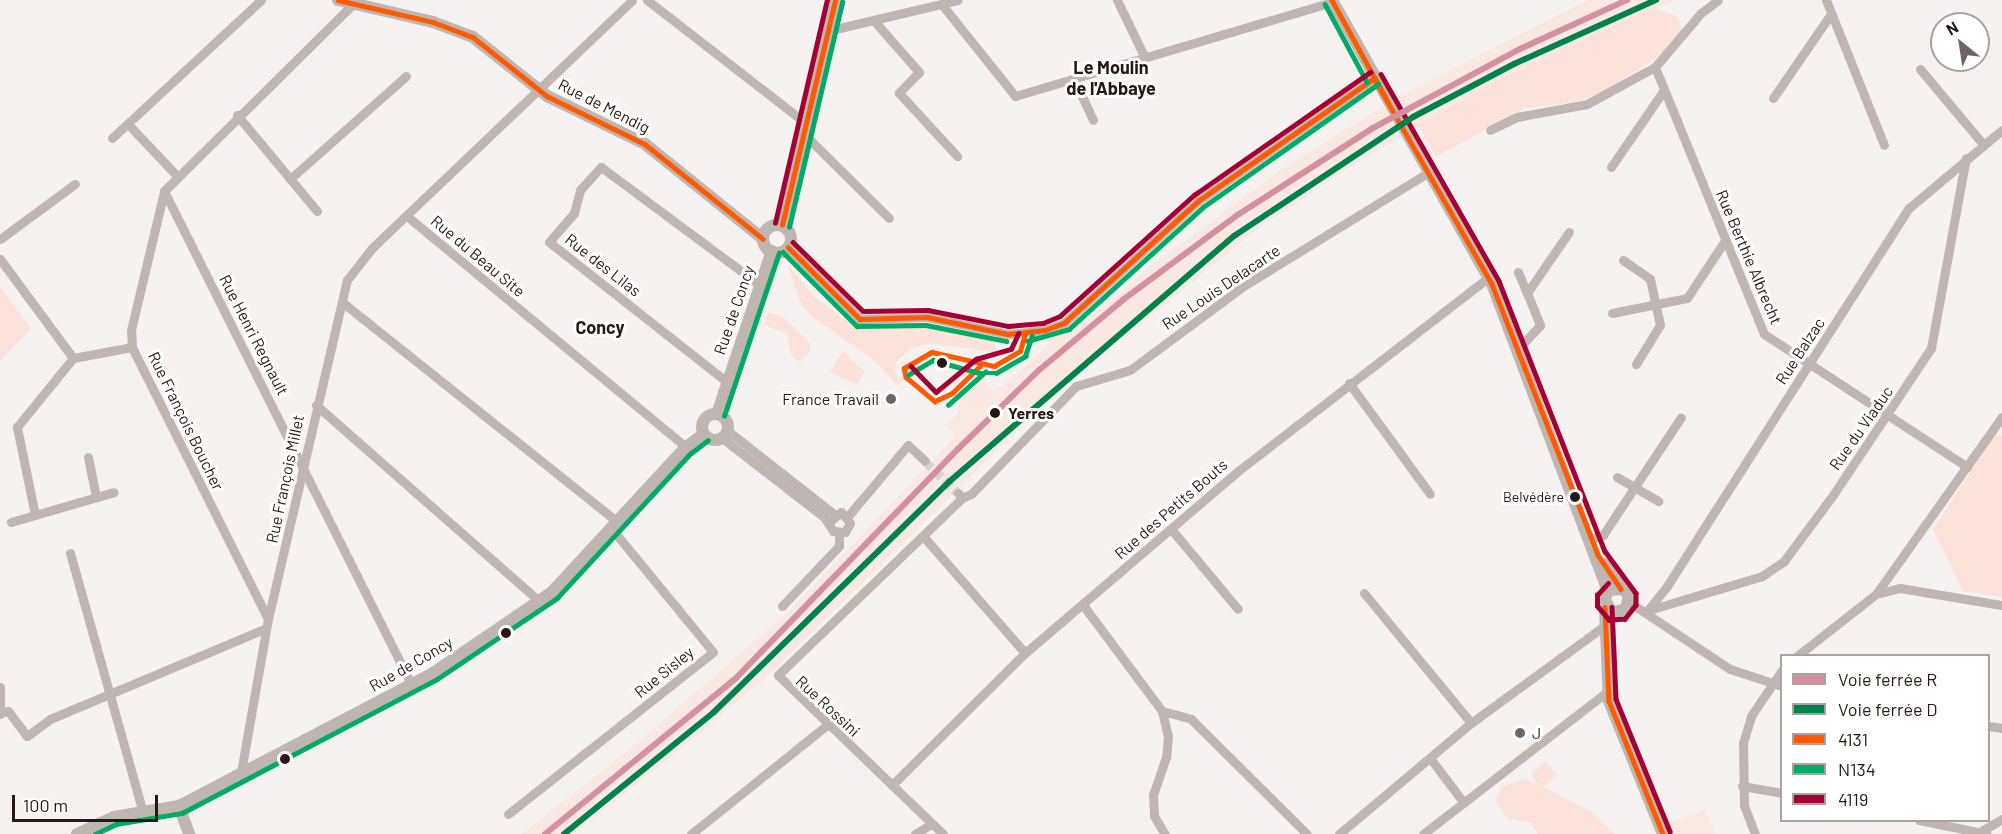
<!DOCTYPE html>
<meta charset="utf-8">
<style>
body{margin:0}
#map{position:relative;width:2002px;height:834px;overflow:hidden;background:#f6f2f1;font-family:Barlow,sans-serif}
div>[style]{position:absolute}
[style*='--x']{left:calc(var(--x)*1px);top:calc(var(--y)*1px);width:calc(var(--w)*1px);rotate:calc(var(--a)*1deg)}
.built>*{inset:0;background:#fae8e2}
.green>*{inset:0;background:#fbe2db}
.street-tunnel>*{height:9px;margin-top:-4.5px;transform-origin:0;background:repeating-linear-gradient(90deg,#d7d1d0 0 9px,transparent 0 13.5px)}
.street>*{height:9px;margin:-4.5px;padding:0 4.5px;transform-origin:4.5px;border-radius:4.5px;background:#bfb6b3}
.secondary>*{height:12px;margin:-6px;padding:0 6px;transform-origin:6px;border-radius:6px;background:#bfb5b1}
.secondary>.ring{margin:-6px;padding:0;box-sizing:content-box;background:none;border:12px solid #bfb5b1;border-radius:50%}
.bus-1>*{height:4.5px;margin:-2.25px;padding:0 2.25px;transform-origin:2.25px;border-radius:2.25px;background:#ff5a00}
.bus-2>*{height:4.5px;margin:-2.25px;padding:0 2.25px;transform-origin:2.25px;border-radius:2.25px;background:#00ab66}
.bus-3>*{height:4.5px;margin:-2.25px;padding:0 2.25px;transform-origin:2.25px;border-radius:2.25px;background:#a50034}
.rail-1>*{height:6px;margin:-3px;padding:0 3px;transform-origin:3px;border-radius:3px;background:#d48fa1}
.rail-2>*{height:6px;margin:-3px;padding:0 3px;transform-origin:3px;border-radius:3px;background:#00824e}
.dots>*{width:16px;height:16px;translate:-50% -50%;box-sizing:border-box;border:3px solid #fff;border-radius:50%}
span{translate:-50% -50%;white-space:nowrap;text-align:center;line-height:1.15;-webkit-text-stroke:6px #fff;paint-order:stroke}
.bus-label{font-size:14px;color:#261814}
.right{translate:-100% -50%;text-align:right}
.street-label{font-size:16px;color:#261814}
.poi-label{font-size:16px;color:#261814}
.left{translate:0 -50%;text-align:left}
.stop-label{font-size:16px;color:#261814;font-weight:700}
.neighbourhood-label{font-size:18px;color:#261814;font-weight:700}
.legend{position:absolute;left:1780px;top:654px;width:210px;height:168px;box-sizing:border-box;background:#fff;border:2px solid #a8a3a1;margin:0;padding:8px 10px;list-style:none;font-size:18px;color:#261814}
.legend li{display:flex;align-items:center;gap:12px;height:30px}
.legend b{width:30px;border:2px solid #a8a3a1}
.north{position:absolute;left:1930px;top:12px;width:60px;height:60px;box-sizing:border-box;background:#fff;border:2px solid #a8a3a1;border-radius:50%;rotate:330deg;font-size:16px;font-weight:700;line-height:24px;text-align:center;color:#261814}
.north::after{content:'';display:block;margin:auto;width:21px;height:27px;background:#6f6461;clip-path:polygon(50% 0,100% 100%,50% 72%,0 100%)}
.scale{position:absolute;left:12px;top:795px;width:146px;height:27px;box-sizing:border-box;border:3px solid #261814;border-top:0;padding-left:8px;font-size:18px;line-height:21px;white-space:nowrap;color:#261814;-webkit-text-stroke:4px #fff;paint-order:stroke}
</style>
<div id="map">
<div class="built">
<i style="clip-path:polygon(1588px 0,1675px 0,1489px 85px,1343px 171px,1251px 234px,1049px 399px,768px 676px,658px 767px,573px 834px,522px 834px,636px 744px,787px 613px,956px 436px,946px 425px,958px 412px,959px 402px,983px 380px,993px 391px,1003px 386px,1051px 343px,1050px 339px,1070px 328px,1073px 331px,1148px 268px,1285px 167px,1400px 96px)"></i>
<i style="clip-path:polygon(1705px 809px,1716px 834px,1673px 834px,1669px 823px)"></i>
</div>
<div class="green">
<i style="clip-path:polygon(1652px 8px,1678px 17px,1682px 32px,1665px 53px,1601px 93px,1576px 102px,1525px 108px,1436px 157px,1418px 125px,1489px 85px)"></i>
<i style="clip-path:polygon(788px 265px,815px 297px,859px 330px,907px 323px,992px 340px,999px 353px,931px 343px,911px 348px,897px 361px,894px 369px,902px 382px,898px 386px,874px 360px,812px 317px,800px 302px)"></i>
<i style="clip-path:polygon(0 287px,31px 329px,0 361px)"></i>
<i style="clip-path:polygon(768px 312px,784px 318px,810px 343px,810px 351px,800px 362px,791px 355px,787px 333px,764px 325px)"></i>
<i style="clip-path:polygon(843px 351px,865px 372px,857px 385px,830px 372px)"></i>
<i style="clip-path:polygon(1996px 433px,2002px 436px,2002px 597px,1963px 591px,1933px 529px)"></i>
<i style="clip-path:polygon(1546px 761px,1557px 775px,1544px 787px,1593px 813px,1614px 834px,1538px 834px,1530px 822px,1508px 819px,1496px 801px,1501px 787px,1526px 779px,1539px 785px,1531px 774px)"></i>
</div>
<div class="street-tunnel">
<i style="--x:925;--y:461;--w:46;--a:44.1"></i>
</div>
<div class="street">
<i style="--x:647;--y:0;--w:204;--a:37.8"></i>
<i style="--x:1117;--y:0;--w:64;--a:64.2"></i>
<i style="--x:1826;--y:0;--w:156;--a:68.2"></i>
<i style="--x:943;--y:6;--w:115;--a:51.3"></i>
<i style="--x:1015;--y:96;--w:331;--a:-16.5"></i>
<i style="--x:875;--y:22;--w:67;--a:48.7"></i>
<i style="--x:919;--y:72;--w:29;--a:134"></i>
<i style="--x:899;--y:93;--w:86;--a:47.4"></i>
<i style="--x:831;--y:30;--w:130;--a:-13.3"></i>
<i style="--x:1655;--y:67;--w:288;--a:67.8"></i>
<i style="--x:1764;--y:334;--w:243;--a:33.2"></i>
<i style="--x:1920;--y:69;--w:98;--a:50"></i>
<i style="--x:1074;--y:79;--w:45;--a:65.1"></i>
<i style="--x:1773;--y:98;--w:102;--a:-55.4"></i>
<i style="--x:237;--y:115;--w:125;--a:50.2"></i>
<i style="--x:128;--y:124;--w:73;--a:46.7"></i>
<i style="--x:1490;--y:130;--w:30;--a:-26"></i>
<i style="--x:1517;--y:117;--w:71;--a:-10.5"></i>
<i style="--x:1587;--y:104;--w:77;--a:-28.6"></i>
<i style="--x:1655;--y:67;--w:71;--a:-49.6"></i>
<i style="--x:1701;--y:13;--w:21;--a:-37"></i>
<i style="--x:805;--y:135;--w:118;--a:44.7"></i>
<i style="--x:112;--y:138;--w:203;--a:-42.8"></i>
<i style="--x:1611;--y:167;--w:93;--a:-55.5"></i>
<i style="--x:290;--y:179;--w:155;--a:-41.6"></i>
<i style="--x:164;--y:191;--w:554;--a:63.39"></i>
<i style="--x:408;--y:217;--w:361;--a:39.6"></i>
<i style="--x:0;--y:239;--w:93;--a:-36.3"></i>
<i style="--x:788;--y:247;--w:102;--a:45"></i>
<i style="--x:860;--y:319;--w:67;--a:-1.7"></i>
<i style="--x:927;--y:317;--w:83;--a:11.9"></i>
<i style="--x:1008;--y:334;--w:37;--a:-6"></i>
<i style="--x:1045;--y:330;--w:20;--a:-20"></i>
<i style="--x:1064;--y:323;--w:181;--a:-42.3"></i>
<i style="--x:1198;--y:201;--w:215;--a:-34.9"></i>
<i style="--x:0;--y:259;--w:123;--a:53.6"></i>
<i style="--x:73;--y:358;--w:60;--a:-10.6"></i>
<i style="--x:1623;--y:260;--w:33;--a:35"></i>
<i style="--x:1650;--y:279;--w:47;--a:77.7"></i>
<i style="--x:1660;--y:325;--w:46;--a:121.6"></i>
<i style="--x:1518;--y:272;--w:23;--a:67"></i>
<i style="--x:342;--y:302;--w:353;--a:38.6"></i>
<i style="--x:1612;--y:313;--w:76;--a:-11.3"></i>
<i style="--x:1687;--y:298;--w:67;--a:-56.5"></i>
<i style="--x:1517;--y:350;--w:34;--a:-47"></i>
<i style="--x:1540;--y:325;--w:35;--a:-112"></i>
<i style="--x:1527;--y:293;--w:74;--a:-55.5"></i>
<i style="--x:727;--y:382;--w:226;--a:-141.8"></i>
<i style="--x:549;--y:242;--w:38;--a:-49"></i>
<i style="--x:574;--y:213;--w:24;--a:-75"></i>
<i style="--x:580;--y:190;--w:31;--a:-48"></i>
<i style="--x:601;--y:167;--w:199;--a:36.6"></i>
<i style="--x:1349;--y:383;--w:137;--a:53.9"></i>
<i style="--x:316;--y:405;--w:298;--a:41.3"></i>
<i style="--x:728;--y:431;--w:135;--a:38.1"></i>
<i style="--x:722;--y:438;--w:129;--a:37.8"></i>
<i style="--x:824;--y:517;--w:17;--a:57"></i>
<i style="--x:833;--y:531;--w:12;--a:5"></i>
<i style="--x:845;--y:532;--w:10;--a:-61"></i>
<i style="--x:850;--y:523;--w:14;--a:-129"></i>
<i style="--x:841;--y:512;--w:16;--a:140"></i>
<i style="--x:88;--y:457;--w:41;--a:78.7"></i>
<i style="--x:1617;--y:477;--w:48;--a:30.3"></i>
<i style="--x:958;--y:493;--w:6;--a:51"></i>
<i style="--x:962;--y:498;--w:10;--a:-24"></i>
<i style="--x:971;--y:494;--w:151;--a:-45.8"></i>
<i style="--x:1076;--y:386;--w:56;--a:-16.5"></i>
<i style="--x:1130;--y:370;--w:139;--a:-36.5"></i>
<i style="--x:1242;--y:287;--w:220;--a:-31.6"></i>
<i style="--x:35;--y:515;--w:90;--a:-101.6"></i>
<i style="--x:17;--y:427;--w:89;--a:-50.9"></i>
<i style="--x:848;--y:516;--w:93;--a:-49.8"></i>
<i style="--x:908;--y:445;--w:23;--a:43"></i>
<i style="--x:11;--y:522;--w:107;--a:-16.2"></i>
<i style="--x:1171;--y:529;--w:104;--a:50.1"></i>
<i style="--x:923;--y:536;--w:155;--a:48.9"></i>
<i style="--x:1592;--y:539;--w:12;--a:-20"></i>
<i style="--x:1603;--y:535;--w:141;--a:-56.5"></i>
<i style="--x:70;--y:553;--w:269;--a:74.3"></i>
<i style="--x:1364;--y:593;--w:168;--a:50.5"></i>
<i style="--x:1876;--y:594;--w:217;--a:-54.6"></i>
<i style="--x:1629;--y:602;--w:121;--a:33.6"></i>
<i style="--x:1730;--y:669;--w:55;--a:18.1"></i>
<i style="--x:1083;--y:605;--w:132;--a:53.3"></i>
<i style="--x:1162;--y:711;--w:26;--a:77"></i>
<i style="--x:1168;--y:736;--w:21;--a:95"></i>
<i style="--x:1166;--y:757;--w:40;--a:108.9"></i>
<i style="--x:1153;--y:795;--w:21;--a:87"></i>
<i style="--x:1154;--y:816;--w:21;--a:59"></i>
<i style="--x:782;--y:606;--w:83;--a:-46.5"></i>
<i style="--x:839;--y:546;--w:12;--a:-90"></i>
<i style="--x:1649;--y:610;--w:118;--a:-16.7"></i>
<i style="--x:1762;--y:576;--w:27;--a:-34"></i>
<i style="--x:1784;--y:561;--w:82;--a:-53.4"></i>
<i style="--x:1833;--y:495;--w:177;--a:-56.3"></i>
<i style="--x:1931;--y:348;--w:193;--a:-79.6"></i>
<i style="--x:1647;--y:611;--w:32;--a:-51"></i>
<i style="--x:1667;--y:586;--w:449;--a:-57.4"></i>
<i style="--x:1909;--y:208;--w:121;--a:-40"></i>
<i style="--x:268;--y:619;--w:304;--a:-116.6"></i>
<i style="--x:132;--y:347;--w:17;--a:-93"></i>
<i style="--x:131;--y:330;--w:143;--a:-76.6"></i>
<i style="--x:164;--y:191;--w:269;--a:-44.7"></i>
<i style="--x:1797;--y:656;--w:100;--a:-38.1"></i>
<i style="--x:1876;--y:594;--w:25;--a:-14"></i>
<i style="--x:1900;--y:588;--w:103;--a:9.5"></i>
<i style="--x:0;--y:687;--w:27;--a:90"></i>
<i style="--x:1162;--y:711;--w:30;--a:15"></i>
<i style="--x:1191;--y:719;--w:163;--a:44.8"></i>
<i style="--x:3;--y:712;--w:5;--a:-11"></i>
<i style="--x:8;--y:711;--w:31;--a:53"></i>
<i style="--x:27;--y:736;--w:29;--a:-36"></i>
<i style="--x:50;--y:719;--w:234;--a:-22.8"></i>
<i style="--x:1988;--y:726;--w:14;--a:8"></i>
<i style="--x:1430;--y:758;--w:56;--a:52.9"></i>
<i style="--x:241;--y:772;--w:155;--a:-80"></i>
<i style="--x:268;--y:619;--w:348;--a:-76.9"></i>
<i style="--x:347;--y:280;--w:41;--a:-52"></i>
<i style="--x:372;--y:248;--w:359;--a:-43.6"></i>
<i style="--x:892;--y:785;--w:187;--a:-44.8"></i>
<i style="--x:1025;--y:653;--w:280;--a:-40.5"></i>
<i style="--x:1238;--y:471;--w:317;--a:-37.7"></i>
<i style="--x:1742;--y:786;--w:41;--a:9.9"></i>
<i style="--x:508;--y:814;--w:261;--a:-38.3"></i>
<i style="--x:713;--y:652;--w:159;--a:-129.4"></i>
<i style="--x:1919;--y:820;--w:69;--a:11.6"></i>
<i style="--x:1978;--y:833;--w:28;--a:-30"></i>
<i style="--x:691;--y:834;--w:173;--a:-38.7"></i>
<i style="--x:915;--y:834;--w:19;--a:-32"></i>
<i style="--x:943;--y:834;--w:229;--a:-136.1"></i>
<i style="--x:778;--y:675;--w:255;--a:-43.9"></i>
<i style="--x:1339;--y:834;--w:172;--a:-40.1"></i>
<i style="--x:1471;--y:723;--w:168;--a:-36.1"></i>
<i style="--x:1423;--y:834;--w:234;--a:-37.7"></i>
<i style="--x:1755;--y:834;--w:31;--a:-111"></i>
<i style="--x:1744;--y:805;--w:62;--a:-90.9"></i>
<i style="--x:1743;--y:743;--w:28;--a:-73"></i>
<i style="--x:1751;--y:716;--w:55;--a:-56"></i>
</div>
<div class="secondary">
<i style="--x:338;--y:0;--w:98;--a:13"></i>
<i style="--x:433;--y:22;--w:43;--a:20.6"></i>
<i style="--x:473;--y:37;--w:95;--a:38.6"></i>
<i style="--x:547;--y:96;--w:109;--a:26.1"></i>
<i style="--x:645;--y:144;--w:151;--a:38.8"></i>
<i style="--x:1332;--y:0;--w:326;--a:60.6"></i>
<i style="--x:1492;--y:284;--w:328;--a:69.3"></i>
<i style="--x:782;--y:225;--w:231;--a:-76.7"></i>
<i class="ring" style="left:763px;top:225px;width:16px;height:16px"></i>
<i class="ring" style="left:702px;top:414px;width:14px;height:14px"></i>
<i style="--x:717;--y:414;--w:172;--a:-71.4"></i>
<i style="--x:1604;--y:564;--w:41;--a:52"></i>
<i style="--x:1629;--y:596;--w:13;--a:103"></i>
<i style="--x:1626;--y:609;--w:15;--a:164"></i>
<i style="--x:1612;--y:613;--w:17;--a:-118"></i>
<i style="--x:1604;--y:598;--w:10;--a:-53"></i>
<i style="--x:1610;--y:590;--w:11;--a:-5"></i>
<i style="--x:1605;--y:607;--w:94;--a:87.6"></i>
<i style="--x:1609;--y:701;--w:144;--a:67.9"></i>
<i style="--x:179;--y:806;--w:30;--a:70"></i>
<i style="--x:77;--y:834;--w:41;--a:-24.7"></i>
<i style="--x:114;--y:817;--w:66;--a:-9.6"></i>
<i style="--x:179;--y:806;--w:287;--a:-27.6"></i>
<i style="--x:433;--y:673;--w:144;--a:-34.2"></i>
<i style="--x:552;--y:592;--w:197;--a:-47.3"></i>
<i style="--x:686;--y:447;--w:22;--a:-36"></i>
</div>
<div class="bus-1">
<i style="--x:338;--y:0;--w:98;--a:13"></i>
<i style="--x:433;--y:22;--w:43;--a:20.6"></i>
<i style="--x:473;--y:37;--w:95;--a:38.6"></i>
<i style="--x:547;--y:96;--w:109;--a:26.1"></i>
<i style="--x:645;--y:144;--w:151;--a:38.8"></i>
<i style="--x:1332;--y:0;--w:116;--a:61.2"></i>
<i style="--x:1374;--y:78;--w:237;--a:60.2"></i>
<i style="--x:1492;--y:284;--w:291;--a:68.6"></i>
<i style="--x:1598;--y:555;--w:41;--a:55.9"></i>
<i style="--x:782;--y:225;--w:231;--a:-76.7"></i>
<i style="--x:788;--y:247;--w:102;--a:45"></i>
<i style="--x:860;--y:319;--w:67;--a:-1.7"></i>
<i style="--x:927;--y:317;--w:83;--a:11.9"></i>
<i style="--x:1008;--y:334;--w:37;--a:-6"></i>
<i style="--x:1045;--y:330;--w:20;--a:-20"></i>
<i style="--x:1064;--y:323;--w:181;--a:-42.3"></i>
<i style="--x:1198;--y:201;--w:215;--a:-34.9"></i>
<i style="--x:904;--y:368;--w:32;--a:-30"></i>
<i style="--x:932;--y:352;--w:64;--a:12.7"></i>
<i style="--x:994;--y:366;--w:30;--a:-30"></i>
<i style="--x:1020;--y:351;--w:18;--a:-74"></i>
<i style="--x:904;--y:368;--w:9;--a:77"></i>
<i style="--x:906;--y:377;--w:38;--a:40"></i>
<i style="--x:935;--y:401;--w:19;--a:-25"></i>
<i style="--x:952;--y:393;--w:39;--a:-44"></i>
<i style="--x:1605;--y:607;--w:94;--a:87.6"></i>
<i style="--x:1609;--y:701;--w:144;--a:67.9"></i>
</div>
<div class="bus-2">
<i style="--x:1325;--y:4;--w:89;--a:61.7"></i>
<i style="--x:789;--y:227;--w:231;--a:-76.7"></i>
<i style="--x:783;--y:252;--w:105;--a:45"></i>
<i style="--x:857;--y:326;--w:69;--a:-0.8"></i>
<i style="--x:926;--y:325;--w:82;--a:11.3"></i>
<i style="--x:1027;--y:341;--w:44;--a:-15.9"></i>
<i style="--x:1069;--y:329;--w:181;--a:-42.3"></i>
<i style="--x:1203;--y:207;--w:214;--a:-35.1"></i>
<i style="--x:908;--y:375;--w:29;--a:-31"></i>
<i style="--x:933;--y:360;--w:48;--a:15.8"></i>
<i style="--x:979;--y:373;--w:17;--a:0"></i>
<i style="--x:996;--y:373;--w:34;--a:-30"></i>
<i style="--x:1025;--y:356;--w:21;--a:-71"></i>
<i style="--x:948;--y:405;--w:50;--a:-41.7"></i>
<i style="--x:724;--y:416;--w:172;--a:-71.4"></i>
<i style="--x:95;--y:834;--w:23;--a:-25"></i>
<i style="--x:116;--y:824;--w:67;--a:-9.5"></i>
<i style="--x:182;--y:813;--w:288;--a:-27.7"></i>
<i style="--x:437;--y:679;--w:145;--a:-34"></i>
<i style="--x:557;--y:598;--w:197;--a:-47.3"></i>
<i style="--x:691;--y:453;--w:21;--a:-37"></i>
</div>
<div class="bus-3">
<i style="--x:1381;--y:74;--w:238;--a:60.3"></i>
<i style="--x:1499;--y:281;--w:290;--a:68.6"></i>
<i style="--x:1605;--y:551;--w:52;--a:53.6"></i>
<i style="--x:1636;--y:593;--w:12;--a:90"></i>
<i style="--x:1636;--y:605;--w:18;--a:128"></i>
<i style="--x:1625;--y:619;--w:16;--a:176"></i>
<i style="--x:1609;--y:620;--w:18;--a:-131"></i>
<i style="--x:1597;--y:606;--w:11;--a:-90"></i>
<i style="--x:1597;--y:595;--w:16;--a:-47"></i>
<i style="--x:775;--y:223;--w:229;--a:-76.9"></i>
<i style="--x:793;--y:242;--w:98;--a:44.6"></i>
<i style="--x:863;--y:311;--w:65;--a:-0.9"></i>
<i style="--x:928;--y:310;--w:82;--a:11.3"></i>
<i style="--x:1008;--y:326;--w:35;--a:-5"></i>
<i style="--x:1043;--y:323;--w:18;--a:-22"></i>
<i style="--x:1060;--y:316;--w:181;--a:-42.1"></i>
<i style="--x:1194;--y:195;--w:215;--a:-34.9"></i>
<i style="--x:911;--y:366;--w:36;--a:46"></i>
<i style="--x:936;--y:392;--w:52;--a:-39.5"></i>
<i style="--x:976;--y:359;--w:36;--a:-16"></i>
<i style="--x:1011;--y:349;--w:17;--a:-65"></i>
<i style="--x:1612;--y:607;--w:92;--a:87.5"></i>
<i style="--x:1616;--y:699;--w:143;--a:67.8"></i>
</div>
<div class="rail-1">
<i style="--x:545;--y:834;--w:247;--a:-39.2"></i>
<i style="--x:736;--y:678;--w:319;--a:-45.9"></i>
<i style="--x:958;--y:449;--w:112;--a:-44.3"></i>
<i style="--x:1038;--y:371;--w:112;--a:-39.9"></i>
<i style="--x:1124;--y:299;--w:143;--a:-36.5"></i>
<i style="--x:1239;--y:214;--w:159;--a:-32.7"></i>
<i style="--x:1373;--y:128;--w:167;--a:-28.3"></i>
<i style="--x:1520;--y:49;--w:118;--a:-24.6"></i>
</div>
<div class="rail-2">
<i style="--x:564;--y:834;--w:193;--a:-39.1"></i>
<i style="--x:714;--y:712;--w:330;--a:-44.4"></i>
<i style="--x:950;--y:481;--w:375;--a:-40.8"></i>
<i style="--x:1234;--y:236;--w:215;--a:-33.6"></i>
<i style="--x:1413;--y:117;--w:114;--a:-27.7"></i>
<i style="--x:1514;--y:64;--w:156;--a:-24.3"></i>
</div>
<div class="dots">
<i style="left:942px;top:363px;background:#261814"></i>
<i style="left:891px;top:399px;background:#6f6461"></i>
<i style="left:995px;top:413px;background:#261814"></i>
<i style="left:1575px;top:497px;background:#261814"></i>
<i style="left:506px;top:633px;background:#261814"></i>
<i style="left:1520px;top:733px;background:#6f6461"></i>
<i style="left:285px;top:759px;background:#261814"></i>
</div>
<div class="bus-label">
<span class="right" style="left:1564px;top:497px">Belvédère</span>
</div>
<div class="street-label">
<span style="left:604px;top:106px;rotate:27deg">Rue de Mendig</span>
<span style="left:478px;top:256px;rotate:40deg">Rue du Beau Site</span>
<span style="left:1749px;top:257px;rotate:67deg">Rue Berthie Albrecht</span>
<span style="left:603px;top:265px;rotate:38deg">Rue des Lilas</span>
<span style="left:1221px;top:287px;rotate:-34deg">Rue Louis Delacarte</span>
<span style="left:734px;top:310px;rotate:-71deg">Rue de Concy</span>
<span style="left:254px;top:335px;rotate:63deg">Rue Henri Regnault</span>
<span style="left:1800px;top:351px;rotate:-57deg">Rue Balzac</span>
<span style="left:186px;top:421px;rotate:64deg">Rue François Boucher</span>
<span style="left:1861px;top:428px;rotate:-55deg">Rue du Viaduc</span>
<span style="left:285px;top:479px;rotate:-78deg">Rue François Millet</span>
<span style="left:1171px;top:509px;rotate:-41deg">Rue des Petits Bouts</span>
<span style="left:411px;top:664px;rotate:-30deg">Rue de Concy</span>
<span style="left:664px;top:672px;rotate:-39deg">Rue Sisley</span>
<span style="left:828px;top:706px;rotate:43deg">Rue Rossini</span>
</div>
<div class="poi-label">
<span class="right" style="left:879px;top:399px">France Travail</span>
<span class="left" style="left:1532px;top:733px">J</span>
</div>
<div class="stop-label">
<span class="left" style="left:1008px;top:413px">Yerres</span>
</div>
<div class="neighbourhood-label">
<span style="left:1111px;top:78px">Le Moulin<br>de l'Abbaye</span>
<span style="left:600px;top:327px">Concy</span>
</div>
<ul class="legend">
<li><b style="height:8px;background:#d48fa1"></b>Voie ferrée R</li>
<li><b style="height:8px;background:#00824e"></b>Voie ferrée D</li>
<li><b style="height:8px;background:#ff5a00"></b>4131</li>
<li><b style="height:8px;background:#00ab66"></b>N134</li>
<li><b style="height:8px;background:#a50034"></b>4119</li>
</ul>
<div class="north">N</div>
<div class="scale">100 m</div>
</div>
